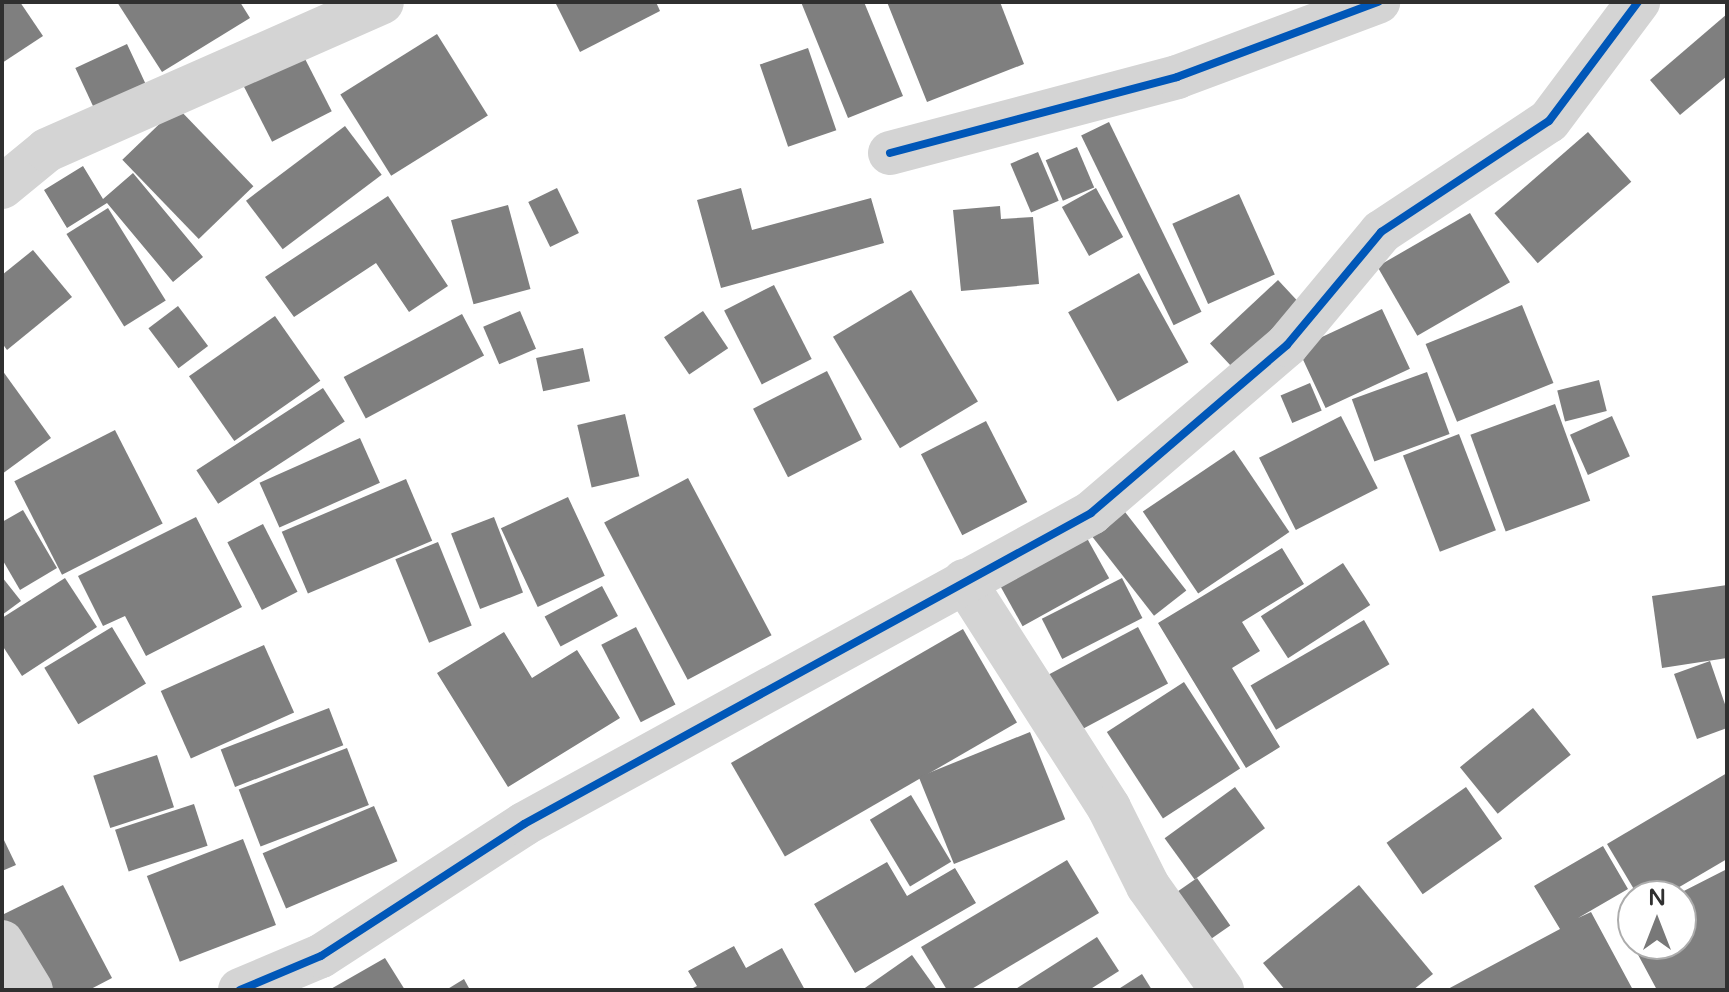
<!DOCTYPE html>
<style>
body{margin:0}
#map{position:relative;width:1729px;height:992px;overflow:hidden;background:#fff;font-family:"Varela Round",sans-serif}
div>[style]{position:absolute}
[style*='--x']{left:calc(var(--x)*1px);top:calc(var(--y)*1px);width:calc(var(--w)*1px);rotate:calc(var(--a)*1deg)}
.building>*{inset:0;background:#7f7f7f;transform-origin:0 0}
.minor>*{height:44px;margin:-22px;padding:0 22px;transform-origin:22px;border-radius:22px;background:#d4d4d4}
.cycleway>*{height:8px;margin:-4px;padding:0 4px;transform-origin:4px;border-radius:4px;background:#0057b8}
span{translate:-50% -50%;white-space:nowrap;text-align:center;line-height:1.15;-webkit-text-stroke:8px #fff;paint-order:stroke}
.frame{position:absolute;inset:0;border:4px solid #303030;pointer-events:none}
.north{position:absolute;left:1617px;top:880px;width:80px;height:80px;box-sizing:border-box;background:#fff;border:2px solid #acacac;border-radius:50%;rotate:0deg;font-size:22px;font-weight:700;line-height:32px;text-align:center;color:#303030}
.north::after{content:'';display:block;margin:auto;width:28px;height:36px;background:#787878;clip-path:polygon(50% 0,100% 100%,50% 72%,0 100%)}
</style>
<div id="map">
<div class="building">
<i style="clip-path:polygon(2px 2px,20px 2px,43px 36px,2px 63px)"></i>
<i style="clip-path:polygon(117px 2px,240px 2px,250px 18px,162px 72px)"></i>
<i style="clip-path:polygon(555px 2px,656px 2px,660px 11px,580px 52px)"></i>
<i style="clip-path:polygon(801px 2px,864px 2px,903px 96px,848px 118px)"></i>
<i style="clip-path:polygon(887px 2px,1000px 2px,1024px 64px,927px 102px)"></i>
<i style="clip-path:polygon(1727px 14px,1727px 76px,1680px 115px,1650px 80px)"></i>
<i style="left:437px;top:34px;width:96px;height:114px;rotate:58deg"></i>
<i style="left:127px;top:44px;width:50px;height:57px;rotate:65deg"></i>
<i style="left:808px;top:48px;width:87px;height:51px;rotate:71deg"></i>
<i style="left:300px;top:49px;width:70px;height:67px;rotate:63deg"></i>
<i style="left:177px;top:107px;width:110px;height:76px;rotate:46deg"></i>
<i style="left:1109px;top:122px;width:211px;height:31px;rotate:64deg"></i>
<i style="left:345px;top:126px;width:61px;height:124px;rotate:53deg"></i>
<i style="left:1588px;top:132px;width:66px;height:124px;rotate:49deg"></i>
<i style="left:1077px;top:147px;width:44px;height:34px;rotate:67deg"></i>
<i style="left:1038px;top:152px;width:53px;height:30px;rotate:67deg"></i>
<i style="clip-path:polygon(83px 166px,103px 199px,133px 173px,203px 257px,173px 282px,107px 203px,67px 228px,44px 190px)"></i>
<i style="left:557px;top:188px;width:50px;height:32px;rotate:64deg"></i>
<i style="clip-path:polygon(741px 188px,752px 230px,871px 198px,884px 243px,721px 288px,697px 200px)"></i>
<i style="left:1096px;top:188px;width:56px;height:39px;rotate:61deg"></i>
<i style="left:1239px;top:194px;width:88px;height:73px;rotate:66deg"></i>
<i style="clip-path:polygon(388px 196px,448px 286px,409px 312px,376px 263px,294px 317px,265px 277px)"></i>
<i style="left:508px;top:205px;width:87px;height:59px;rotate:75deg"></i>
<i style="clip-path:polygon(1000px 206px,1001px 219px,1033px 217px,1039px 284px,961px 291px,953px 210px)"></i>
<i style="left:108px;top:208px;width:109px;height:49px;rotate:58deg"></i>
<i style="left:1470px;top:213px;width:80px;height:107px;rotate:60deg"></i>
<i style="clip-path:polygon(33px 250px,72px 297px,7px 350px,2px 343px,2px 275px)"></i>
<i style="left:1139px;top:273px;width:102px;height:81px;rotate:61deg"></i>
<i style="left:1278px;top:280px;width:45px;height:93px;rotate:47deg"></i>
<i style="left:774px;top:285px;width:83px;height:56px;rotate:63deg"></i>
<i style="left:911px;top:290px;width:130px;height:91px;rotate:59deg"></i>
<i style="left:1522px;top:305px;width:84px;height:104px;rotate:68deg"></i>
<i style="left:178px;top:306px;width:50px;height:37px;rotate:53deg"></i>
<i style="left:1382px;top:309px;width:66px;height:93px;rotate:65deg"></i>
<i style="left:520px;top:311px;width:41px;height:40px;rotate:67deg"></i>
<i style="left:703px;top:311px;width:45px;height:47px;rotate:56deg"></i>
<i style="left:462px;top:314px;width:47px;height:134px;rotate:62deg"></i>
<i style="left:275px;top:316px;width:79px;height:105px;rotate:55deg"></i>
<i style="left:583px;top:348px;width:34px;height:48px;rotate:78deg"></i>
<i style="clip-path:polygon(2px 370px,51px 438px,2px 474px)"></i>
<i style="left:827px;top:371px;width:77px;height:83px;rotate:63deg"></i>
<i style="left:1427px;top:372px;width:66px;height:80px;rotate:70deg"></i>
<i style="left:1599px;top:380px;width:32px;height:43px;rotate:76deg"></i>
<i style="left:1310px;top:383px;width:30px;height:32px;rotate:67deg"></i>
<i style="left:323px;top:388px;width:40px;height:151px;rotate:57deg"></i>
<i style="left:1555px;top:404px;width:103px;height:90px;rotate:70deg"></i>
<i style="left:625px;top:414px;width:64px;height:49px;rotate:77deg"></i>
<i style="left:1341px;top:416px;width:81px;height:92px;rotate:63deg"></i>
<i style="left:1612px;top:416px;width:44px;height:46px;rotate:66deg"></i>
<i style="left:986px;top:421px;width:91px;height:73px;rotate:63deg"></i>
<i style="left:115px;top:430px;width:105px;height:113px;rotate:63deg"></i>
<i style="left:1459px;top:434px;width:103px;height:60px;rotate:69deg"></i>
<i style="left:360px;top:438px;width:49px;height:110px;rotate:66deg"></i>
<i style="left:1234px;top:450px;width:99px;height:110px;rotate:56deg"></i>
<i style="left:688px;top:478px;width:178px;height:95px;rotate:62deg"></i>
<i style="left:406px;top:479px;width:67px;height:135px;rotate:67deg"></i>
<i style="left:568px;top:497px;width:87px;height:74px;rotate:65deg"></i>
<i style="left:1118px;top:503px;width:111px;height:41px;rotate:52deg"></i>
<i style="clip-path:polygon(23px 510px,57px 568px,20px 590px,2px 559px,2px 522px)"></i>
<i style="clip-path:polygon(196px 517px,242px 607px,146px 656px,125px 616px,103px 626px,78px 576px)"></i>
<i style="left:494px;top:517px;width:81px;height:46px;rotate:69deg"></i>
<i style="left:263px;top:524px;width:76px;height:40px;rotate:63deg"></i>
<i style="left:1083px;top:531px;width:54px;height:99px;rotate:61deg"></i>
<i style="left:438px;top:542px;width:90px;height:46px;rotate:68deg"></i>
<i style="clip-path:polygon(1282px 548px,1304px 584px,1242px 622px,1260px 651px,1232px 668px,1280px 747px,1246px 768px,1158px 623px)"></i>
<i style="left:1343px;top:563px;width:50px;height:98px;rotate:57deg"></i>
<i style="clip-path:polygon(2px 577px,21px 601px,2px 615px)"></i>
<i style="clip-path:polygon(65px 578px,97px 627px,22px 676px,2px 645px,2px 618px)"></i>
<i style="left:1122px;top:578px;width:45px;height:90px;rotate:63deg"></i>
<i style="clip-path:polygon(1727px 585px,1727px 658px,1662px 668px,1652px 596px)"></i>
<i style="left:602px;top:586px;width:34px;height:65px;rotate:62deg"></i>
<i style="left:1364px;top:620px;width:51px;height:131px;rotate:60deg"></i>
<i style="left:112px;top:627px;width:66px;height:79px;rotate:59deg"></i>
<i style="left:636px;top:627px;width:87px;height:39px;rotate:63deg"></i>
<i style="left:1138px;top:627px;width:64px;height:108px;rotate:62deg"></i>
<i style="left:963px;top:629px;width:108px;height:268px;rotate:60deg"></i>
<i style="clip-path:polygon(504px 632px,532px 678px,577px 650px,620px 718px,508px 787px,437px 673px)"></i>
<i style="left:264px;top:645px;width:74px;height:113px;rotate:66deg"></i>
<i style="clip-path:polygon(1710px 661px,1727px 710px,1727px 728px,1697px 739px,1674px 674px)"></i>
<i style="left:1184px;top:682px;width:103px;height:92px;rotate:57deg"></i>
<i style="left:329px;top:708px;width:40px;height:116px;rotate:69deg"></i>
<i style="left:1533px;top:708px;width:60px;height:94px;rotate:51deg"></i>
<i style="left:1030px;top:732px;width:94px;height:120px;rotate:68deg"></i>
<i style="left:347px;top:748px;width:61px;height:116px;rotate:69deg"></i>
<i style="left:157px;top:755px;width:55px;height:67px;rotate:72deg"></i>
<i style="clip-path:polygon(1727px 773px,1727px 859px,1664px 896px,1638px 896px,1607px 844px)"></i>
<i style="left:1235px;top:787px;width:51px;height:87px;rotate:54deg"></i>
<i style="left:1466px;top:787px;width:63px;height:97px;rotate:55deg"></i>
<i style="left:911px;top:795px;width:78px;height:48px;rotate:59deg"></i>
<i style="left:194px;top:804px;width:44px;height:83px;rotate:72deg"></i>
<i style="left:374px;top:806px;width:60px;height:121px;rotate:67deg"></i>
<i style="clip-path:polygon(2px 836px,16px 865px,2px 871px)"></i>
<i style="left:243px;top:839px;width:92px;height:103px;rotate:69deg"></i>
<i style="clip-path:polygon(1603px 846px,1628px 889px,1578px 918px,1591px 912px,1633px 990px,1446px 990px,1560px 929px,1534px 886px)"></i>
<i style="clip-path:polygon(1067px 860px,1099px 913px,970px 990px,947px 990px,921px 947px)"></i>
<i style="clip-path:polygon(887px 862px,907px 896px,955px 868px,976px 903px,855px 973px,814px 904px)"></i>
<i style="clip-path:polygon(1727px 869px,1727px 990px,1657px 990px,1621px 923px,1633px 917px,1633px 944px,1681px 944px,1681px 896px,1674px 896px)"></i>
<i style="left:1197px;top:878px;width:58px;height:32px;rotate:55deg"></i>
<i style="clip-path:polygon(63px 885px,112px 978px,89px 990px,38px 990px,2px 920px,2px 915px)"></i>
<i style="clip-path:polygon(1359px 885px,1433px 974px,1413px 990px,1285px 990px,1263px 963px)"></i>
<i style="clip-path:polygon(1097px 937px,1119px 971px,1089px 990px,1014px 990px)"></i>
<i style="clip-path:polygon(734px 946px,746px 968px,782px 948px,805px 990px,689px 990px,697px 986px,688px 971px)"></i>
<i style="clip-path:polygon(912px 955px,937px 990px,862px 990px)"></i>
<i style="clip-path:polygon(385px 958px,405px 990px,329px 990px)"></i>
<i style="clip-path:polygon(1142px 974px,1152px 990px,1117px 990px)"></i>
<i style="clip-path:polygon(464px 979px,470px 990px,446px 990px)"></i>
</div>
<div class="minor">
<i style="--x:890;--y:153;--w:297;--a:-14.8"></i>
<i style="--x:1177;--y:77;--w:215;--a:-20.5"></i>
<i style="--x:2;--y:187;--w:58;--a:-39.4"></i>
<i style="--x:47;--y:150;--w:366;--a:-23.8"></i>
<i style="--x:964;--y:581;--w:269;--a:57.4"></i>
<i style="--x:1109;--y:808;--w:87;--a:63.4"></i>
<i style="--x:1148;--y:886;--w:128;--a:54.6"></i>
<i style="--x:2;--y:942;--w:56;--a:58.9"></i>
<i style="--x:240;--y:990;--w:88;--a:-22.8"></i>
<i style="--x:321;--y:956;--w:242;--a:-33"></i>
<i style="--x:524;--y:824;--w:647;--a:-28.74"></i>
<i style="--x:1091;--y:513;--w:258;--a:-40.6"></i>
<i style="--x:1287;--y:345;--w:147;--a:-50.2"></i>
<i style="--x:1381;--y:232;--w:201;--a:-33.5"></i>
<i style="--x:1549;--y:121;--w:149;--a:-53.2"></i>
</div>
<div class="cycleway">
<i style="--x:890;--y:153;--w:297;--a:-14.8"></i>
<i style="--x:1177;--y:77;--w:215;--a:-20.5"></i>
<i style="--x:240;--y:990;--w:88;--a:-22.8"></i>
<i style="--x:321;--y:956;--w:242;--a:-33"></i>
<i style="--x:524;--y:824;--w:647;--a:-28.74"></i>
<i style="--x:1091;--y:513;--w:258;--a:-40.6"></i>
<i style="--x:1287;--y:345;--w:147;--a:-50.2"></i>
<i style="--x:1381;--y:232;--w:201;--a:-33.5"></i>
<i style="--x:1549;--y:121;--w:149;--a:-53.2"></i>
</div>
<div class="frame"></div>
<div class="north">N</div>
</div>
